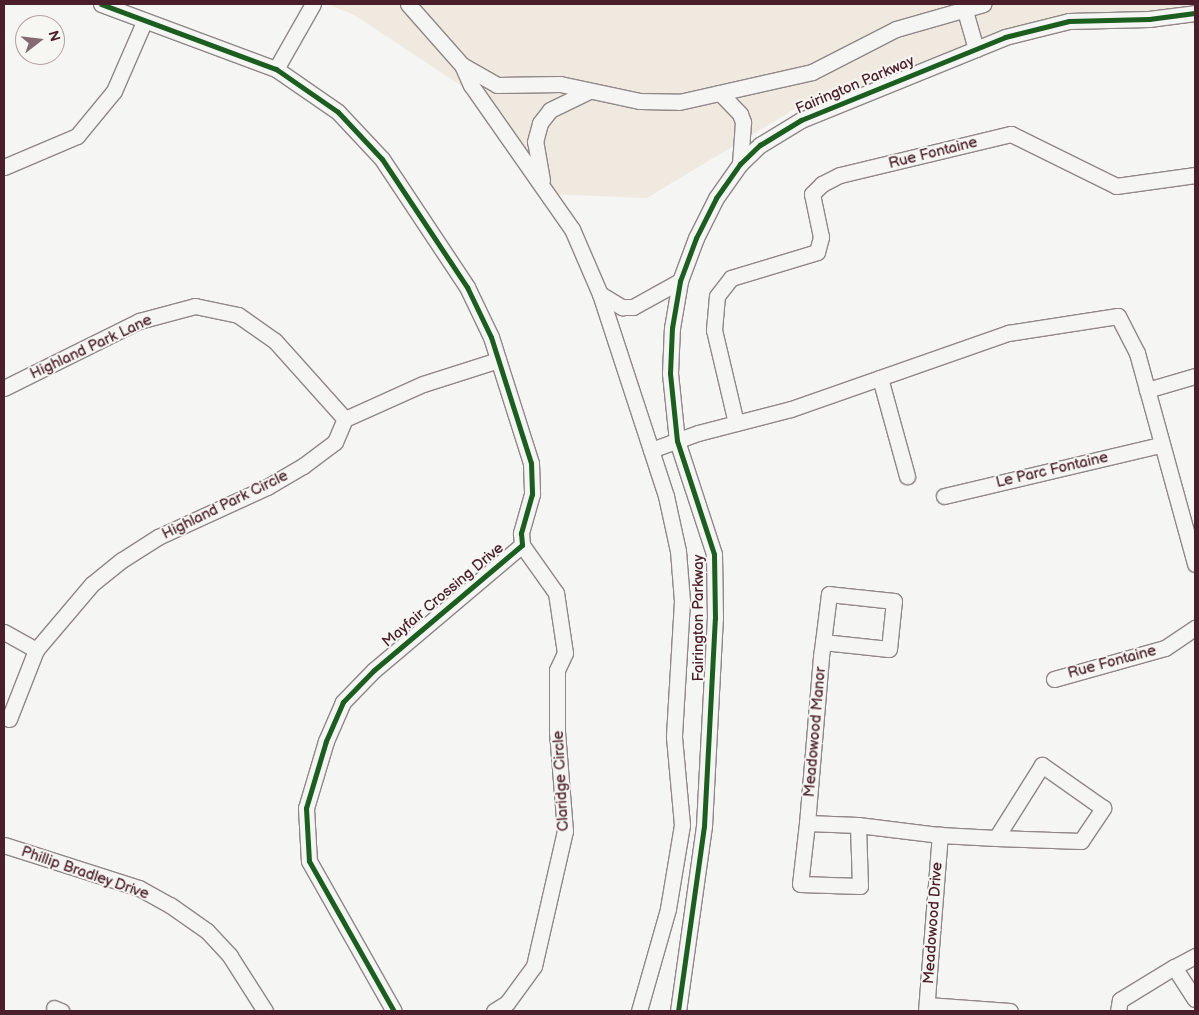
<!DOCTYPE html>
<style>
body{margin:0}
#map{position:relative;width:1199px;height:1015px;overflow:hidden;background:#f5f5f3;font-family:"Balsamiq Sans",sans-serif}
div>[style]{position:absolute}
[style*='--x']{left:calc(var(--x)*1px);top:calc(var(--y)*1px);width:calc(var(--w)*1px);rotate:calc(var(--a)*1deg)}
.built>*{inset:0;background:#f0e9e0}
.roads{filter:drop-shadow(1px 0 #8f8788) drop-shadow(-1px 0 #8f8788) drop-shadow(0 1px #8f8788) drop-shadow(0 -1px #8f8788)}
.minor>*{height:15px;margin:-7.5px;padding:0 7.5px;transform-origin:7.5px;border-radius:7.5px;background:#f5f5f3}
.cycleway>*{height:5px;margin:-2.5px;padding:0 2.5px;transform-origin:2.5px;border-radius:2.5px;background:#1b5e20}
span{translate:-50% -50%;white-space:nowrap;text-align:center;line-height:1.15;-webkit-text-stroke:4px #f6f6f2;paint-order:stroke}
.street-label{font-size:15px;color:#4a1f2b}
.frame{position:absolute;inset:0;border:5px solid #4a1f2b;pointer-events:none}
.north{position:absolute;left:15px;top:15px;width:50px;height:50px;box-sizing:border-box;background:#f6f6f2;border:1px solid #b1a0a2;border-radius:50%;rotate:74deg;font-size:14px;font-weight:700;line-height:20px;text-align:center;color:#4a1f2b}
.north::after{content:'';display:block;margin:auto;width:18px;height:22px;background:#866a71;clip-path:polygon(50% 0,100% 100%,50% 72%,0 100%)}
</style>
<div id="map">
<div class="built">
<i style="clip-path:polygon(328px 4px,1195px 4px,1195px 25px,1116px 12px,808px 101px,647px 198px,544px 194px,492px 106px,356px 16px)"></i>
</div>
<div class="roads">
<div class="minor">
<i style="--x:101;--y:4;--w:187;--a:20.4"></i>
<i style="--x:276;--y:69;--w:75;--a:34.7"></i>
<i style="--x:338;--y:112;--w:64;--a:46.9"></i>
<i style="--x:382;--y:159;--w:154;--a:56.4"></i>
<i style="--x:467;--y:287;--w:55;--a:64.4"></i>
<i style="--x:491;--y:337;--w:132;--a:72.4"></i>
<i style="--x:531;--y:463;--w:31;--a:88"></i>
<i style="--x:532;--y:494;--w:41;--a:105.8"></i>
<i style="--x:521;--y:533;--w:12;--a:85"></i>
<i style="--x:522;--y:545;--w:194;--a:139.8"></i>
<i style="--x:374;--y:670;--w:45;--a:134.1"></i>
<i style="--x:343;--y:702;--w:43;--a:113.6"></i>
<i style="--x:326;--y:741;--w:70;--a:106.6"></i>
<i style="--x:306;--y:808;--w:53;--a:86.8"></i>
<i style="--x:309;--y:861;--w:172;--a:60.5"></i>
<i style="--x:408;--y:4;--w:81;--a:48.5"></i>
<i style="--x:462;--y:65;--w:40;--a:29.7"></i>
<i style="--x:497;--y:85;--w:63;--a:-0.9"></i>
<i style="--x:560;--y:84;--w:82;--a:12"></i>
<i style="--x:640;--y:101;--w:39;--a:1"></i>
<i style="--x:679;--y:102;--w:136;--a:-12.7"></i>
<i style="--x:812;--y:72;--w:94;--a:-27.1"></i>
<i style="--x:896;--y:29;--w:91;--a:-16"></i>
<i style="--x:963;--y:4;--w:47;--a:73.9"></i>
<i style="--x:462;--y:65;--w:22;--a:66"></i>
<i style="--x:471;--y:85;--w:176;--a:55"></i>
<i style="--x:572;--y:229;--w:71;--a:66.7"></i>
<i style="--x:600;--y:294;--w:213;--a:71.9"></i>
<i style="--x:666;--y:496;--w:56;--a:77.7"></i>
<i style="--x:678;--y:551;--w:50;--a:85.4"></i>
<i style="--x:682;--y:601;--w:136;--a:93.4"></i>
<i style="--x:674;--y:737;--w:88;--a:84.8"></i>
<i style="--x:682;--y:825;--w:85;--a:99.5"></i>
<i style="--x:668;--y:909;--w:106;--a:105.9"></i>
<i style="--x:276;--y:69;--w:75;--a:-60.4"></i>
<i style="--x:720;--y:93;--w:29;--a:46"></i>
<i style="--x:740;--y:114;--w:9;--a:69"></i>
<i style="--x:743;--y:122;--w:42;--a:94.1"></i>
<i style="--x:4;--y:167;--w:79;--a:-23"></i>
<i style="--x:77;--y:136;--w:58;--a:-50.6"></i>
<i style="--x:114;--y:91;--w:75;--a:-66.5"></i>
<i style="--x:542;--y:180;--w:39;--a:-100"></i>
<i style="--x:535;--y:142;--w:20;--a:-75"></i>
<i style="--x:540;--y:123;--w:16;--a:-52"></i>
<i style="--x:550;--y:110;--w:43;--a:-26"></i>
<i style="--x:600;--y:294;--w:26;--a:31"></i>
<i style="--x:622;--y:307;--w:11;--a:0"></i>
<i style="--x:633;--y:307;--w:54;--a:-29"></i>
<i style="--x:880;--y:378;--w:102;--a:74.6"></i>
<i style="--x:4;--y:388;--w:151;--a:-26.4"></i>
<i style="--x:139;--y:321;--w:58;--a:-15"></i>
<i style="--x:195;--y:306;--w:44;--a:11.8"></i>
<i style="--x:238;--y:315;--w:45;--a:35.1"></i>
<i style="--x:275;--y:341;--w:105;--a:48.1"></i>
<i style="--x:1147;--y:390;--w:50;--a:-16.3"></i>
<i style="--x:736;--y:423;--w:96;--a:-103.3"></i>
<i style="--x:714;--y:330;--w:34;--a:-85"></i>
<i style="--x:717;--y:296;--w:23;--a:-52"></i>
<i style="--x:731;--y:278;--w:90;--a:-16.8"></i>
<i style="--x:817;--y:252;--w:16;--a:-75"></i>
<i style="--x:821;--y:237;--w:44;--a:-101.8"></i>
<i style="--x:812;--y:194;--w:14;--a:-45"></i>
<i style="--x:822;--y:184;--w:20;--a:-27"></i>
<i style="--x:840;--y:175;--w:176;--a:-13.5"></i>
<i style="--x:1011;--y:134;--w:117;--a:26.3"></i>
<i style="--x:1116;--y:186;--w:80;--a:-7.9"></i>
<i style="--x:651;--y:450;--w:50;--a:-19.9"></i>
<i style="--x:698;--y:433;--w:96;--a:-14.5"></i>
<i style="--x:791;--y:409;--w:230;--a:-19.3"></i>
<i style="--x:1008;--y:333;--w:111;--a:-8.8"></i>
<i style="--x:1118;--y:316;--w:42;--a:62.8"></i>
<i style="--x:1137;--y:353;--w:219;--a:74.6"></i>
<i style="--x:944;--y:496;--w:222;--a:-13.3"></i>
<i style="--x:4;--y:632;--w:37;--a:29"></i>
<i style="--x:823;--y:642;--w:66;--a:6.1"></i>
<i style="--x:889;--y:649;--w:48;--a:-84.1"></i>
<i style="--x:894;--y:601;--w:65;--a:-173.9"></i>
<i style="--x:829;--y:594;--w:48;--a:97.1"></i>
<i style="--x:823;--y:642;--w:15;--a:98"></i>
<i style="--x:821;--y:657;--w:167;--a:94.8"></i>
<i style="--x:807;--y:823;--w:61;--a:96.5"></i>
<i style="--x:800;--y:884;--w:60;--a:1.9"></i>
<i style="--x:860;--y:886;--w:61;--a:-91.9"></i>
<i style="--x:1054;--y:679;--w:115;--a:-15.6"></i>
<i style="--x:1165;--y:648;--w:36;--a:-34"></i>
<i style="--x:9;--y:719;--w:74;--a:-68.6"></i>
<i style="--x:36;--y:650;--w:87;--a:-49.7"></i>
<i style="--x:92;--y:584;--w:38;--a:-39"></i>
<i style="--x:122;--y:560;--w:43;--a:-32.6"></i>
<i style="--x:158;--y:537;--w:120;--a:-24.6"></i>
<i style="--x:267;--y:487;--w:42;--a:-30.3"></i>
<i style="--x:303;--y:466;--w:40;--a:-37"></i>
<i style="--x:335;--y:442;--w:25;--a:-67"></i>
<i style="--x:345;--y:419;--w:85;--a:-24.2"></i>
<i style="--x:423;--y:384;--w:79;--a:-17.7"></i>
<i style="--x:807;--y:823;--w:51;--a:2.2"></i>
<i style="--x:858;--y:825;--w:83;--a:7"></i>
<i style="--x:940;--y:835;--w:56;--a:3.1"></i>
<i style="--x:996;--y:838;--w:85;--a:2"></i>
<i style="--x:1081;--y:841;--w:40;--a:-56"></i>
<i style="--x:1103;--y:808;--w:75;--a:-144.8"></i>
<i style="--x:1042;--y:765;--w:86;--a:122.2"></i>
<i style="--x:4;--y:845;--w:142;--a:17.7"></i>
<i style="--x:139;--y:888;--w:35;--a:29"></i>
<i style="--x:170;--y:905;--w:45;--a:35.1"></i>
<i style="--x:207;--y:931;--w:34;--a:47"></i>
<i style="--x:230;--y:956;--w:65;--a:57.5"></i>
<i style="--x:1195;--y:956;--w:24;--a:152"></i>
<i style="--x:1174;--y:967;--w:38;--a:57"></i>
<i style="--x:927;--y:1005;--w:83;--a:4.1"></i>
<i style="--x:54;--y:1008;--w:8;--a:23"></i>
<i style="--x:494;--y:1011;--w:15;--a:-32"></i>
<i style="--x:507;--y:1003;--w:46;--a:-53.9"></i>
<i style="--x:534;--y:966;--w:139;--a:-77.1"></i>
<i style="--x:565;--y:831;--w:99;--a:-94.6"></i>
<i style="--x:557;--y:732;--w:62;--a:-90"></i>
<i style="--x:557;--y:670;--w:19;--a:-65"></i>
<i style="--x:565;--y:653;--w:61;--a:-98.5"></i>
<i style="--x:556;--y:593;--w:59;--a:-125.3"></i>
<i style="--x:678;--y:1011;--w:187;--a:-82"></i>
<i style="--x:704;--y:826;--w:208;--a:-87"></i>
<i style="--x:715;--y:618;--w:64;--a:-90.9"></i>
<i style="--x:714;--y:554;--w:119;--a:-108.1"></i>
<i style="--x:677;--y:441;--w:68;--a:-95.9"></i>
<i style="--x:670;--y:373;--w:45;--a:-87.5"></i>
<i style="--x:672;--y:328;--w:48;--a:-80.3"></i>
<i style="--x:680;--y:281;--w:46;--a:-69.6"></i>
<i style="--x:696;--y:238;--w:45;--a:-63.4"></i>
<i style="--x:716;--y:198;--w:42;--a:-54.8"></i>
<i style="--x:740;--y:164;--w:28;--a:-44"></i>
<i style="--x:760;--y:145;--w:48;--a:-31.4"></i>
<i style="--x:801;--y:120;--w:220;--a:-22.1"></i>
<i style="--x:1005;--y:37;--w:66;--a:-14"></i>
<i style="--x:1069;--y:21;--w:80;--a:-1.4"></i>
<i style="--x:1149;--y:19;--w:46;--a:-7.4"></i>
<i style="--x:926;--y:1011;--w:177;--a:-85.5"></i>
<i style="--x:1118;--y:1011;--w:11;--a:-80"></i>
<i style="--x:1120;--y:1000;--w:63;--a:-31.4"></i>
</div>
</div>
<div class="cycleway">
<i style="--x:101;--y:4;--w:187;--a:20.4"></i>
<i style="--x:276;--y:69;--w:75;--a:34.7"></i>
<i style="--x:338;--y:112;--w:64;--a:46.9"></i>
<i style="--x:382;--y:159;--w:154;--a:56.4"></i>
<i style="--x:467;--y:287;--w:55;--a:64.4"></i>
<i style="--x:491;--y:337;--w:132;--a:72.4"></i>
<i style="--x:531;--y:463;--w:31;--a:88"></i>
<i style="--x:532;--y:494;--w:41;--a:105.8"></i>
<i style="--x:521;--y:533;--w:12;--a:85"></i>
<i style="--x:522;--y:545;--w:194;--a:139.8"></i>
<i style="--x:374;--y:670;--w:45;--a:134.1"></i>
<i style="--x:343;--y:702;--w:43;--a:113.6"></i>
<i style="--x:326;--y:741;--w:70;--a:106.6"></i>
<i style="--x:306;--y:808;--w:53;--a:86.8"></i>
<i style="--x:309;--y:861;--w:172;--a:60.5"></i>
<i style="--x:678;--y:1011;--w:187;--a:-82"></i>
<i style="--x:704;--y:826;--w:208;--a:-87"></i>
<i style="--x:715;--y:618;--w:64;--a:-90.9"></i>
<i style="--x:714;--y:554;--w:119;--a:-108.1"></i>
<i style="--x:677;--y:441;--w:68;--a:-95.9"></i>
<i style="--x:670;--y:373;--w:45;--a:-87.5"></i>
<i style="--x:672;--y:328;--w:48;--a:-80.3"></i>
<i style="--x:680;--y:281;--w:46;--a:-69.6"></i>
<i style="--x:696;--y:238;--w:45;--a:-63.4"></i>
<i style="--x:716;--y:198;--w:42;--a:-54.8"></i>
<i style="--x:740;--y:164;--w:28;--a:-44"></i>
<i style="--x:760;--y:145;--w:48;--a:-31.4"></i>
<i style="--x:801;--y:120;--w:220;--a:-22.1"></i>
<i style="--x:1005;--y:37;--w:66;--a:-14"></i>
<i style="--x:1069;--y:21;--w:80;--a:-1.4"></i>
<i style="--x:1149;--y:19;--w:46;--a:-7.4"></i>
</div>
<div class="street-label">
<span style="left:855px;top:85px;rotate:-23deg">Fairington Parkway</span>
<span style="left:933px;top:153px;rotate:-14deg">Rue Fontaine</span>
<span style="left:91px;top:347px;rotate:-25deg">Highland Park Lane</span>
<span style="left:1052px;top:470px;rotate:-13deg">Le Parc Fontaine</span>
<span style="left:225px;top:505px;rotate:-26deg">Highland Park Circle</span>
<span style="left:443px;top:595px;rotate:-40deg">Mayfair Crossing Drive</span>
<span style="left:699px;top:618px;rotate:-90deg">Fairington Parkway</span>
<span style="left:1112px;top:662px;rotate:-15deg">Rue Fontaine</span>
<span style="left:815px;top:732px;rotate:-85deg">Meadowood Manor</span>
<span style="left:561px;top:781px;rotate:-93deg">Claridge Circle</span>
<span style="left:85px;top:873px;rotate:19deg">Phillip Bradley Drive</span>
<span style="left:933px;top:923px;rotate:-86deg">Meadowood Drive</span>
</div>
<div class="frame"></div>
<div class="north">N</div>
</div>
